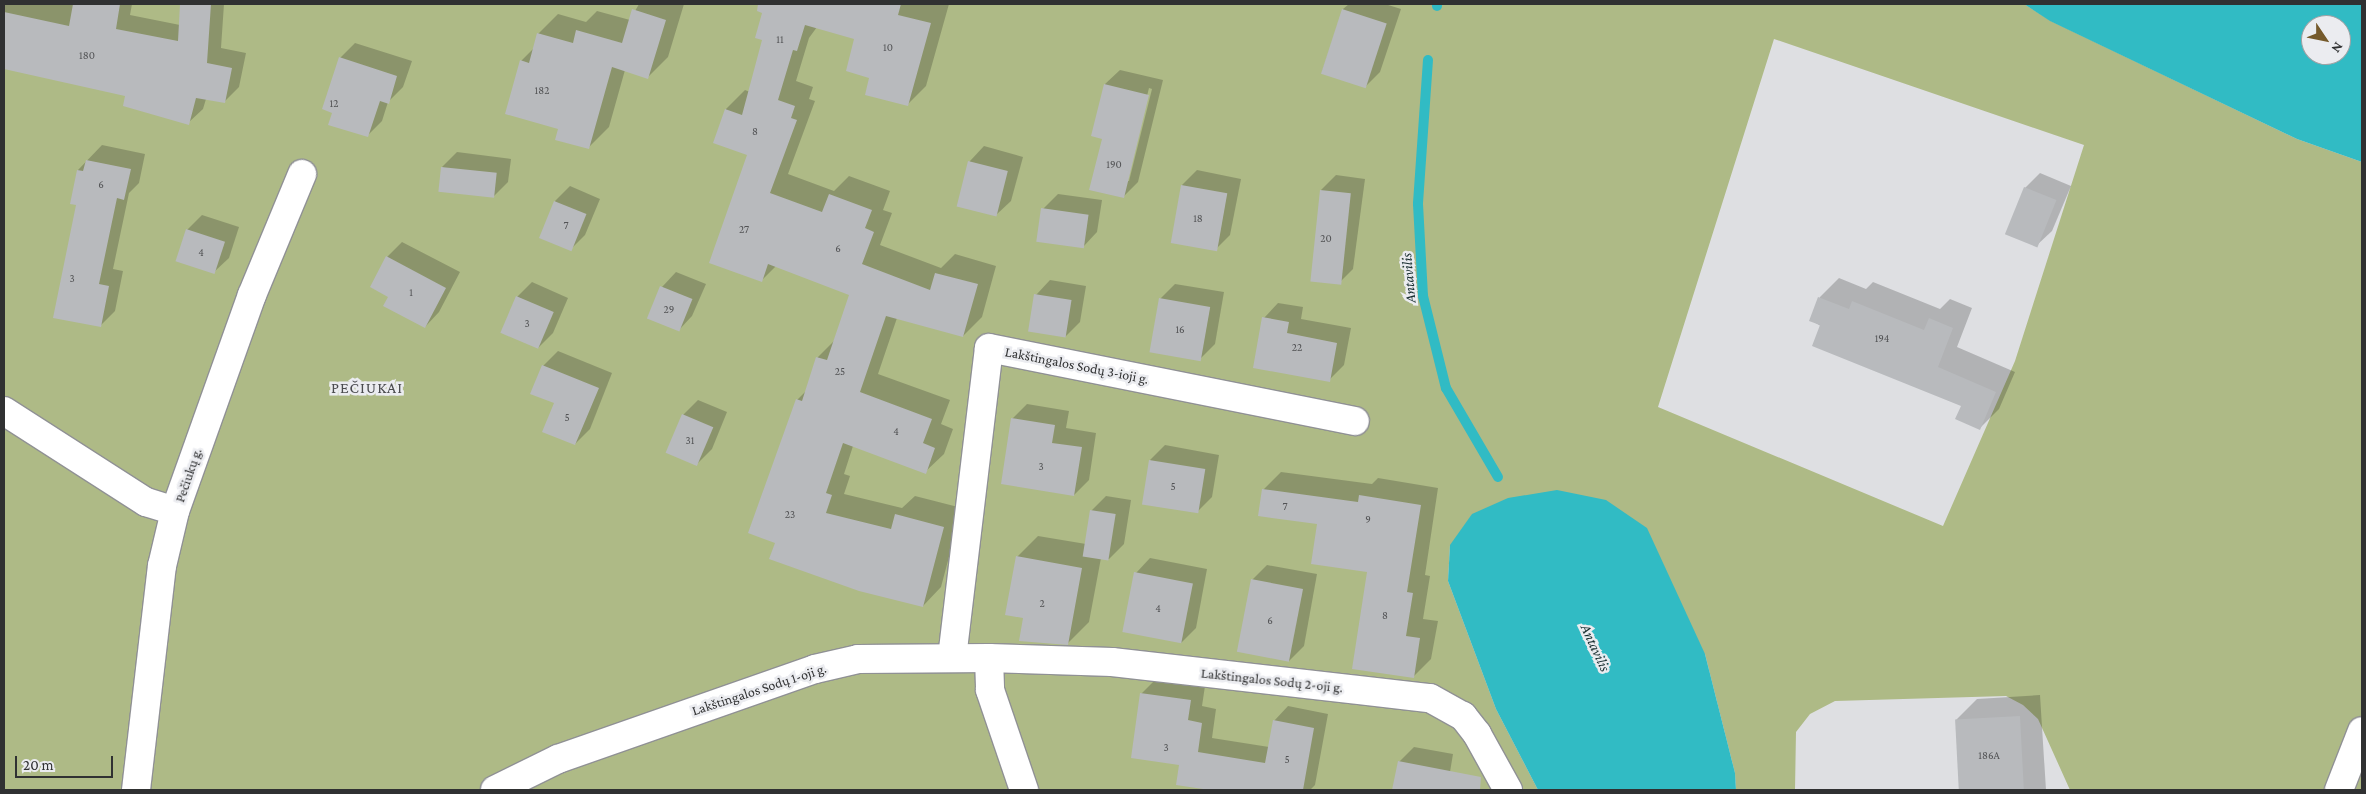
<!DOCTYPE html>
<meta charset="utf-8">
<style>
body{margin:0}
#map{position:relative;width:2366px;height:794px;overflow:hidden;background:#dedfe2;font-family:"Crimson Pro",serif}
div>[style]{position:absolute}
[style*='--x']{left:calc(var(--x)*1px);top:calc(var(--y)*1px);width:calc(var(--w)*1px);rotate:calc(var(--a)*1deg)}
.green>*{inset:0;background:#aeba86}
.water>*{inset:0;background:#31bbc4}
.shadow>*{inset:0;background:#0003}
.stream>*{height:10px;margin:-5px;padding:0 5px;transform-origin:5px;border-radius:5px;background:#31bbc4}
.building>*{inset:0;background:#b8babd;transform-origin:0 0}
.roads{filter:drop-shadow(1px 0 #909194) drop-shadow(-1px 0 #909194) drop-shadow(0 1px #909194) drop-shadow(0 -1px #909194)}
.minor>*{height:28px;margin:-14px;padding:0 14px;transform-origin:14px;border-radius:14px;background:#fff}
span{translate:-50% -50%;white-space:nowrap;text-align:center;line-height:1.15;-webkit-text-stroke:5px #ebecf0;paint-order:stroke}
.number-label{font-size:11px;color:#525355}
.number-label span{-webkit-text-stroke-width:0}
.street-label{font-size:14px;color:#303132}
.water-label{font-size:15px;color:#172d2f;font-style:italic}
.quarter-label{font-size:16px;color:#4b4c4f;letter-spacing:1px}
.frame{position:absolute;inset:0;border:5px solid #303132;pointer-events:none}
.north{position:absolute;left:2301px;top:15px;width:50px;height:50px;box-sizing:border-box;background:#ebecf0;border:1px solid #a0a1a4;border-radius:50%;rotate:124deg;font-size:14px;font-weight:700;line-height:20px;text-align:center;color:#303132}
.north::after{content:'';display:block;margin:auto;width:18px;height:22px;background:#755a2c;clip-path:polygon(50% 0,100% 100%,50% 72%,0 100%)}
.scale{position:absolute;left:15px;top:756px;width:98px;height:22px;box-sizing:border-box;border:2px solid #303132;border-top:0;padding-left:6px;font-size:15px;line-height:18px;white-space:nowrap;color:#303132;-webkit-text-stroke:4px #ebecf0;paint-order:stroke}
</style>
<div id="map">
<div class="green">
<i style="clip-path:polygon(evenodd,4px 4px,2024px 4px,2051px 21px,2297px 139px,2362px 162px,2362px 790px,2070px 790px,2038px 719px,2023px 705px,2006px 696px,1835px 701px,1810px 714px,1796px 732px,1795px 790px,1736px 790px,1735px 773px,1705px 654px,1450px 545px,1448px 581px,1496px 709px,1538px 790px,4px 790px,4px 4px,1774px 39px,2084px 145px,2015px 361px,1943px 526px,1658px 407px,1774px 39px)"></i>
</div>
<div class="water">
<i style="clip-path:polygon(evenodd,2024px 4px,2362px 4px,2362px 162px,2297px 139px,2050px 21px,2024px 4px,2311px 25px,2341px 25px,2341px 55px,2311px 55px,2311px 25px)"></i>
<i style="clip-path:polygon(1557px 490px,1606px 500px,1647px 528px,1705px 654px,1735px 773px,1736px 790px,1538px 790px,1496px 709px,1448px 581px,1450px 545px,1472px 514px,1508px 498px)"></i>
</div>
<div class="shadow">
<i style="clip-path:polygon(4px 4px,132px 4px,130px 15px,180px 25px,182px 4px,224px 4px,221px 48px,246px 53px,239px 87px,224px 102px,206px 99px,203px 109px,188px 123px,126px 95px,4px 67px)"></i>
<i style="clip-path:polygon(639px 4px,684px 4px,668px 57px,648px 77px,625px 70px,609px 127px,589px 147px,560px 128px,521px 61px,535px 47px,538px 34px,558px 14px,586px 22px,597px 11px,630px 20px)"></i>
<i style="clip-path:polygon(766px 4px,949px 4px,926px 86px,907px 105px,870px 77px,856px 38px,817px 27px,809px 38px,796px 81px,813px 87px,809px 99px,815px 101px,788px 174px,834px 191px,849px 176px,890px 191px,883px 210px,892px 213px,880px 245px,941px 268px,955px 254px,996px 266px,982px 317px,963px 336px,897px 318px,878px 374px,950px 400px,941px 424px,953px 429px,944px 454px,925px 472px,853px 446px,844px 474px,850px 476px,844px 494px,902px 508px,915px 496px,962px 508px,941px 587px,923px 606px,777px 542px,797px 400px,807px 390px,818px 357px,835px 340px,851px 294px,776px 266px,761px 281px,749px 154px,714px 142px,726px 109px,745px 90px,750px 92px,764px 39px,756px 37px)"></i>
<i style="clip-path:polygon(1349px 4px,1385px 4px,1401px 9px,1380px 72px,1365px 87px,1322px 72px,1343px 9px)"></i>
<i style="clip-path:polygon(355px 43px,412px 61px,403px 87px,388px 102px,382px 121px,367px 136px,333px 112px,340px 58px)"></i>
<i style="clip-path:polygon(evenodd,1120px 70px,1163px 80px,1138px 182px,1123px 197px,1103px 138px,1105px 84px,1120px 70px,1149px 88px,1152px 89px,1129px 181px,1126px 181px,1149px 88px)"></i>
<i style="clip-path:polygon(102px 145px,145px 154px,139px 183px,129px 193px,113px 269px,123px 271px,115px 311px,100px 326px,78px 204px,78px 170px)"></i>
<i style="clip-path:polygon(984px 146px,1023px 157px,1011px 201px,996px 215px,958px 205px,970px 161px)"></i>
<i style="clip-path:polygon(457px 152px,511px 159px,508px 182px,493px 197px,442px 167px)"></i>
<i style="clip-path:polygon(1197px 170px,1241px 179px,1230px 235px,1215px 250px,1182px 185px)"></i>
<i style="clip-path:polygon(2040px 173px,2071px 186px,2052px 231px,2037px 245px,2025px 188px)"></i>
<i style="clip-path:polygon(1336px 175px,1365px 179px,1353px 269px,1338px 284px,1321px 190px)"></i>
<i style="clip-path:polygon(570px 186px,600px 199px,585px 235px,570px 250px,555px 201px)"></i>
<i style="clip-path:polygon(1058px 194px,1102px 200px,1097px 232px,1083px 247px,1043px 209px)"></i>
<i style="clip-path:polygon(202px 215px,239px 227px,229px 258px,214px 272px,187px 230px)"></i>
<i style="clip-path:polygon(402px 242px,460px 272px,439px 312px,425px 327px,390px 297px,371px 287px,387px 257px)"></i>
<i style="clip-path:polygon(676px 272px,706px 284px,692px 316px,678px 331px,662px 287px)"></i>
<i style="clip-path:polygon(1839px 278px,1866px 289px,1873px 282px,1940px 309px,1950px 299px,1972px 308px,1957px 347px,2015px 372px,1999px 409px,1980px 428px,1963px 405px,1810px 320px,1820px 297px)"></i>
<i style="clip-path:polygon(1050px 280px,1086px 286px,1080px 322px,1065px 337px,1036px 295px)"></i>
<i style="clip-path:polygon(532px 282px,568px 298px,553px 333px,538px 348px,517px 297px)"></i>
<i style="clip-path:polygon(1175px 284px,1224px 292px,1215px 344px,1200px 359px,1160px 299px)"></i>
<i style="clip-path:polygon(1278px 303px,1303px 307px,1301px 319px,1351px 328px,1344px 365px,1329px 380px,1264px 318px)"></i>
<i style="clip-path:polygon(558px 351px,612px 373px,590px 429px,575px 444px,555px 402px,543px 366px)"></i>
<i style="clip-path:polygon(698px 400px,727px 412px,712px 449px,697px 464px,683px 415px)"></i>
<i style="clip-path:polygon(1027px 404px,1069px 411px,1066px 428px,1096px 433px,1089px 480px,1074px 495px,1012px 419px)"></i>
<i style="clip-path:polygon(1165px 445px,1219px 455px,1212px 497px,1197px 512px,1150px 460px)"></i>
<i style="clip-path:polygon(1281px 472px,1372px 484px,1378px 478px,1438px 488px,1425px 575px,1430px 576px,1423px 619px,1438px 621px,1431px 659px,1413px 677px,1369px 571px,1318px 523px,1263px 490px)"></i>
<i style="clip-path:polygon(1106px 496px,1131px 500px,1124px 544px,1109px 559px,1101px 558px,1089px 622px,1067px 644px,1025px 617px,1017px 557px,1038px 536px,1086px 544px,1091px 511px)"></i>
<i style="clip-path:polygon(1150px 558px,1207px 569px,1196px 628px,1181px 643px,1136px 573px)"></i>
<i style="clip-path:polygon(1267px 565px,1317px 574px,1304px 646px,1289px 661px,1252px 580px)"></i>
<i style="clip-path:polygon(1156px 679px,1205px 686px,1202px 706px,1216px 709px,1212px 738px,1269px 747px,1274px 721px,1288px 706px,1328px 714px,1315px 785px,1310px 790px,1250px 790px,1216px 784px,1181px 764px,1141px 694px)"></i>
<i style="clip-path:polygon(2040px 695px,2046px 790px,1960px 790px,1956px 720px,1977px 699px)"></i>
<i style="clip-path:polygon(1414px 747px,1453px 754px,1447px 790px,1394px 790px,1399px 762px)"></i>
</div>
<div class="stream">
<i style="--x:1437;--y:6;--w:2;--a:-90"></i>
<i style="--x:1428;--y:60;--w:144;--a:94"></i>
<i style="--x:1418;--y:204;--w:92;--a:86.9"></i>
<i style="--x:1423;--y:296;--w:95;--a:76"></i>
<i style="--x:1446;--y:388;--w:103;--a:59.7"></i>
</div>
<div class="building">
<i style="clip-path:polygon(73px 4px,120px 4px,116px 29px,178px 41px,180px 4px,211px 4px,207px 63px,232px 68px,225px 103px,196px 98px,189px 125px,123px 106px,125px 96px,4px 69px,4px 12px,69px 26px)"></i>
<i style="clip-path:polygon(758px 4px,901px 4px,898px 15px,931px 23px,908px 106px,865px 95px,869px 78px,846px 71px,854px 39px,805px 25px,797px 51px,793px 50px,778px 100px,795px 106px,791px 118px,797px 120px,770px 193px,822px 212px,829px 194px,872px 210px,865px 228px,874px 232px,862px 264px,930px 290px,935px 273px,978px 284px,963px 337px,886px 316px,860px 392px,932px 419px,923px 443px,935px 448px,926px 474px,843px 443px,826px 493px,832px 495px,826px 513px,891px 529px,895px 514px,944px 527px,923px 607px,859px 591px,769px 559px,775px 543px,748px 533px,796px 399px,802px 401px,816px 357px,827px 360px,849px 295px,768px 264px,762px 282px,709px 263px,747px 155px,713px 143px,725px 109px,742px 115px,762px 40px,755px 38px,762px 13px,757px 11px)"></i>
<i style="clip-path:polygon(632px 9px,666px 20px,648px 79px,612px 67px,589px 149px,555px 140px,558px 129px,505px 114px,520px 60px,529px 63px,537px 33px,573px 43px,576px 30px,622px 43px)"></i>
<i style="left:1342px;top:9px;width:47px;height:68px;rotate:18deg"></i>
<i style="clip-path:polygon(339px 57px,397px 76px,389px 104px,380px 101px,368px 137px,328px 125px,332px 113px,322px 109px)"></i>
<i style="clip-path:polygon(1104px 84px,1149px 95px,1124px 198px,1089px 190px,1102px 139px,1091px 136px)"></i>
<i style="clip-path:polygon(86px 160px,131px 169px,124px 200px,117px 198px,99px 284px,109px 286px,101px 327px,53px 318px,76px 205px,70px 204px,77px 170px,83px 171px)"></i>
<i style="left:968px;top:161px;width:41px;height:47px;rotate:14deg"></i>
<i style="left:441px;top:167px;width:56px;height:25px;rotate:6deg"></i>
<i style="left:1181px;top:185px;width:47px;height:59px;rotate:10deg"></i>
<i style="left:2024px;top:187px;width:35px;height:51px;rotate:22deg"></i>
<i style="left:1320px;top:190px;width:31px;height:92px;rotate:6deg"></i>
<i style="left:554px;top:201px;width:35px;height:40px;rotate:22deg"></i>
<i style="left:1041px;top:208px;width:48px;height:34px;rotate:8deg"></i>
<i style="left:186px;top:229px;width:41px;height:34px;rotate:18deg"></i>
<i style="clip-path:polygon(386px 256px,446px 288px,425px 328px,383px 306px,388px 297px,370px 287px)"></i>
<i style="left:660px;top:286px;width:35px;height:35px;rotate:22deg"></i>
<i style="left:1034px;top:294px;width:38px;height:38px;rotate:9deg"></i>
<i style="left:516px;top:296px;width:41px;height:40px;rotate:23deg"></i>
<i style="clip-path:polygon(1818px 297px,1849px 309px,1852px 301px,1924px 330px,1929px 318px,1953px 328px,1938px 367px,1996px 392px,1980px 430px,1955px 419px,1961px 406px,1812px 346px,1820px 325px,1809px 321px)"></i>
<i style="left:1159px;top:298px;width:52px;height:55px;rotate:10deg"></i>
<i style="clip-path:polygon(1262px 317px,1289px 322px,1287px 333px,1337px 343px,1330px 382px,1253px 368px)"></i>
<i style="clip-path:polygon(542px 365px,599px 388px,575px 445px,542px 432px,554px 403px,530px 394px)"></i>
<i style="left:682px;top:414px;width:34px;height:42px;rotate:23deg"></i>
<i style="clip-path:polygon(1011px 418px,1055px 425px,1052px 443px,1082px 447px,1074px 496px,1001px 484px)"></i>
<i style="left:1149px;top:460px;width:57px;height:45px;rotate:9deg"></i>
<i style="clip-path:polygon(1262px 489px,1358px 502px,1359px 495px,1421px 505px,1407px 592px,1413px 593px,1406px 636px,1420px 638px,1414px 678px,1352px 669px,1367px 572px,1311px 564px,1317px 524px,1258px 516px)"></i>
<i style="left:1090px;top:510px;width:26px;height:47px;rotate:9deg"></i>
<i style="clip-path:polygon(1016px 556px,1082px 568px,1068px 645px,1019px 641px,1023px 618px,1005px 615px)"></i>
<i style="left:1134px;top:572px;width:60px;height:61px;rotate:11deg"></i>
<i style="left:1251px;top:579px;width:53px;height:74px;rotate:11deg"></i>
<i style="clip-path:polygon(1140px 693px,1191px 700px,1188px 720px,1202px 723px,1198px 752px,1265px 763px,1273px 720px,1314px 728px,1303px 790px,1210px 790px,1176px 785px,1179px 765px,1131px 758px)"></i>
<i style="left:2020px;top:716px;width:74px;height:65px;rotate:87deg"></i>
<i style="clip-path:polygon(1398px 761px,1481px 777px,1480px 790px,1392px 790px)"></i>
</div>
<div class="roads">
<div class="minor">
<i style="--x:4;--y:411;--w:169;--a:32.7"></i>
<i style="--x:146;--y:502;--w:30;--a:17"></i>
<i style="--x:952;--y:658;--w:312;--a:-83.2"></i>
<i style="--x:989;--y:348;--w:373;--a:11.3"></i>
<i style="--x:989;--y:658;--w:32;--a:88"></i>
<i style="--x:990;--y:690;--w:106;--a:71.2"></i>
<i style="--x:136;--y:790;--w:226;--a:-83.4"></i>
<i style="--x:162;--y:566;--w:57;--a:-76.7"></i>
<i style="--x:175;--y:511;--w:229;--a:-70.4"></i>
<i style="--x:252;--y:295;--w:131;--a:-67.5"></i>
<i style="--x:495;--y:790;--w:70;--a:-26.2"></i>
<i style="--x:558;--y:759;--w:272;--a:-19.3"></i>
<i style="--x:815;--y:669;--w:44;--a:-13.1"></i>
<i style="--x:858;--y:659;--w:131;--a:-0.4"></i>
<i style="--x:989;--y:658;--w:123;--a:1.9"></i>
<i style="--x:1112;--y:662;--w:320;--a:6.5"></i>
<i style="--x:1430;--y:698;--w:38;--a:29"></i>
<i style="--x:1463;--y:716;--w:23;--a:52"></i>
<i style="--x:1477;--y:734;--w:64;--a:61"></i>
<i style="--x:2339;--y:790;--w:63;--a:-68.7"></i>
</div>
</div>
<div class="number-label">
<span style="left:780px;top:39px">11</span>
<span style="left:888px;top:47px">10</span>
<span style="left:87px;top:55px">180</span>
<span style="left:542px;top:90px">182</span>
<span style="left:334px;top:103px">12</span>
<span style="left:755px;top:131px">8</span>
<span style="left:1114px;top:164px">190</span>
<span style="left:101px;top:184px">6</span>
<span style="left:1198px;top:218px">18</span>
<span style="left:566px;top:225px">7</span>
<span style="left:744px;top:229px">27</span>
<span style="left:1326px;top:238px">20</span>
<span style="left:838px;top:248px">6</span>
<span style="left:201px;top:252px">4</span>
<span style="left:72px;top:278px">3</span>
<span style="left:411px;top:292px">1</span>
<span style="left:669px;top:309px">29</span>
<span style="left:527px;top:323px">3</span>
<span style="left:1180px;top:329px">16</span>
<span style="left:1882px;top:338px">194</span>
<span style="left:1297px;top:347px">22</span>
<span style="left:840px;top:371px">25</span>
<span style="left:567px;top:417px">5</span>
<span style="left:896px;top:431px">4</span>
<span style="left:690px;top:440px">31</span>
<span style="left:1041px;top:466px">3</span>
<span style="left:1173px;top:486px">5</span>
<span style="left:1285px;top:506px">7</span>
<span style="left:790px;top:514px">23</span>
<span style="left:1368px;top:519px">9</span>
<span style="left:1042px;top:603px">2</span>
<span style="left:1158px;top:608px">4</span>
<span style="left:1385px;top:615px">8</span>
<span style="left:1270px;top:620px">6</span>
<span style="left:1166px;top:747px">3</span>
<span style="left:1989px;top:755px">186A</span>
<span style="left:1287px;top:759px">5</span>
</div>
<div class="street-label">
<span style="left:1077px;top:365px;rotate:11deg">Lakštingalos Sodų 3-ioji g.</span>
<span style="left:188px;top:475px;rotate:-71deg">Pečiukų g.</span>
<span style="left:1272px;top:680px;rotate:6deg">Lakštingalos Sodų 2-oji g.</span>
<span style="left:759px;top:689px;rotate:-18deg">Lakštingalos Sodų 1-oji g.</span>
</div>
<div class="water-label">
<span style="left:1409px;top:278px;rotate:-95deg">Antavilis</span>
<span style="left:1595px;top:648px;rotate:65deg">Antavilis</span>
</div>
<div class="quarter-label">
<span style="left:367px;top:388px">PEČIUKAI</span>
</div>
<div class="frame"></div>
<div class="north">N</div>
<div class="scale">20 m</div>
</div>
